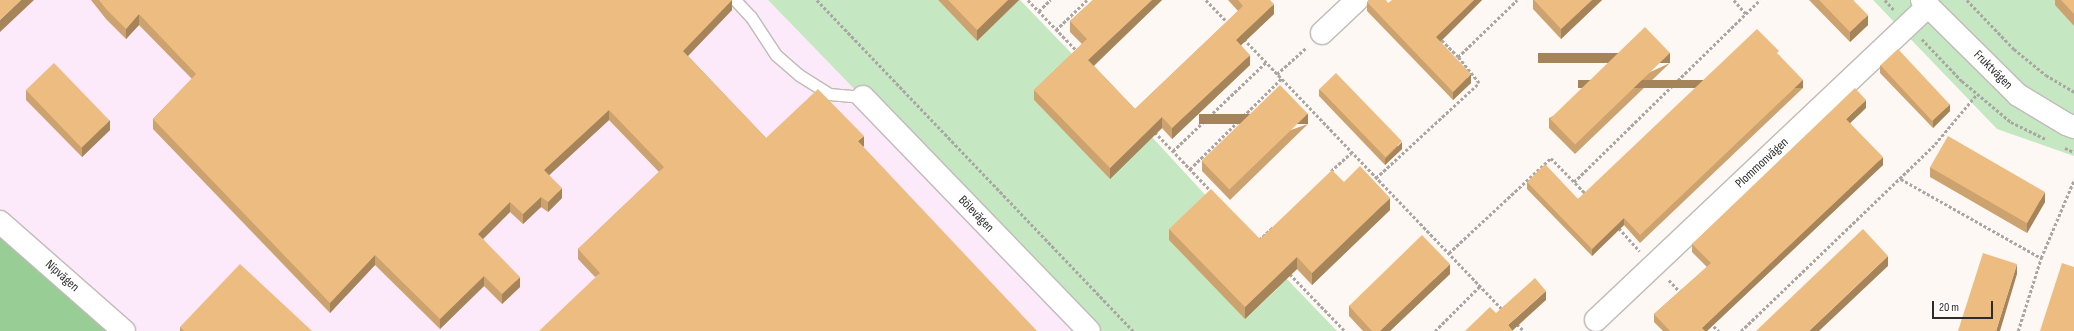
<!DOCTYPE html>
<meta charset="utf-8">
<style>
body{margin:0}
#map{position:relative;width:2074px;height:331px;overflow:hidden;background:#fef8f5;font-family:"Sofia Sans Condensed",sans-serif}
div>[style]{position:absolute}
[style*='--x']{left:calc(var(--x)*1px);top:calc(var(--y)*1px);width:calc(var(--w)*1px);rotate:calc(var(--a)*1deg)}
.industrial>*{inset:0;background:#fce9f9}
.green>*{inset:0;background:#c5e8c3}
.forest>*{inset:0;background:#98cd96}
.path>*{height:2.5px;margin-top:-1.25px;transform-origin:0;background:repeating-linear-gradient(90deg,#aaa6a4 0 3px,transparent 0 5px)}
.roads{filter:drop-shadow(1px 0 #c1bbb8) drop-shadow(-1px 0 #c1bbb8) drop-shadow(0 1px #c1bbb8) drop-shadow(0 -1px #c1bbb8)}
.lane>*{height:11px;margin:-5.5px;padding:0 5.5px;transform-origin:5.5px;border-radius:5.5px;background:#fff}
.street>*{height:22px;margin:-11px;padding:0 11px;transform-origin:11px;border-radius:11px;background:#fff}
.wall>*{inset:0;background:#cca26e}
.shaded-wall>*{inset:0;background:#a6845a;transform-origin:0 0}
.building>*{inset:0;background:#edbc80;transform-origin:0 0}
span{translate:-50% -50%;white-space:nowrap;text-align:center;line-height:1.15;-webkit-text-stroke:3.5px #fff;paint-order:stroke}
.street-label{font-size:13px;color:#2e2c2b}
.scale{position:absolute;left:1932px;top:301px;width:61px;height:18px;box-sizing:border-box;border:2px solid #2e2c2b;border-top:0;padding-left:5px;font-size:12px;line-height:14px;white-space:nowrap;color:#2e2c2b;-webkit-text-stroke:3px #fff;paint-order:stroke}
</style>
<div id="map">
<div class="industrial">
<i style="clip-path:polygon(0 0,768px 0,1089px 331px,124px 331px,0 222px)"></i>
</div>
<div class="green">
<i style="clip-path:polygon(768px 0,938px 0,977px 41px,1016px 0,1020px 0,1077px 59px,1034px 100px,1110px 178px,1151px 136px,1211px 201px,1245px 319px,1276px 290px,1285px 277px,1337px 331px,1089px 331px)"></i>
<i style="clip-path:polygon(1873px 0,2074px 0,2074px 156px,1997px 129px)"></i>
</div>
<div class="forest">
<i style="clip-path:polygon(0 222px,124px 331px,0 331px)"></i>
</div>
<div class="path">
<i style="--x:817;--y:0;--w:458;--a:46.3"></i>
<i style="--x:1028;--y:0;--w:72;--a:46.1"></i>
<i style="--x:1206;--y:0;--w:33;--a:46"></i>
<i style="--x:1734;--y:0;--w:18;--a:49"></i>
<i style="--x:1885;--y:0;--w:13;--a:48"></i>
<i style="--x:1967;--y:0;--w:68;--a:46.2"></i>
<i style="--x:2014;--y:49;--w:41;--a:39.1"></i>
<i style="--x:2046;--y:75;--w:33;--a:31"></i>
<i style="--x:1039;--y:11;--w:16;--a:-45"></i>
<i style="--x:1056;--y:30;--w:43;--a:-44.1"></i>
<i style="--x:1244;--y:39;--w:375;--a:46.3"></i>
<i style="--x:1922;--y:39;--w:58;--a:46.4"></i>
<i style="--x:1962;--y:81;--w:64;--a:39.9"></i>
<i style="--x:2011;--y:122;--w:39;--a:26"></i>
<i style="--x:1458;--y:57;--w:82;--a:-44"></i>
<i style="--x:1277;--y:74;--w:40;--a:-42"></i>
<i style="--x:1155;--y:132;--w:83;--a:46.5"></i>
<i style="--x:2065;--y:148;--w:10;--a:24"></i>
<i style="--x:1173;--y:151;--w:129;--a:-43.7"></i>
<i style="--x:1190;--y:169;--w:128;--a:-44.7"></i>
<i style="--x:1331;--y:171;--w:28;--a:-42"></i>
<i style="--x:1376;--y:178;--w:140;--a:-42.7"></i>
<i style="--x:1479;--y:83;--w:33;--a:-129"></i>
<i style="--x:1458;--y:57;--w:27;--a:-135"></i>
<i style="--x:1901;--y:179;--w:161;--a:29.4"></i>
<i style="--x:1574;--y:182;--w:260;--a:-44.4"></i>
<i style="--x:1619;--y:228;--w:31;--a:48"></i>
<i style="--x:1259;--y:240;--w:19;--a:-43"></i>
<i style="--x:1449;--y:253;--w:139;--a:-43"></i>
<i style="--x:1551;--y:158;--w:50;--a:45.8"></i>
<i style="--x:1290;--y:274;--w:79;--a:46"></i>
<i style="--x:1669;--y:280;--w:16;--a:47"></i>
<i style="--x:1710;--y:323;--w:12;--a:42"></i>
<i style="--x:1517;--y:324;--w:10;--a:45"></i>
<i style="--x:1435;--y:331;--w:64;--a:-45"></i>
<i style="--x:1741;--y:331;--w:269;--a:-43.9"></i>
<i style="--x:1935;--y:144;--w:65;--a:-50"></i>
<i style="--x:2018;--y:331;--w:77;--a:-72.5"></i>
<i style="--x:2041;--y:258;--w:85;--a:-67.1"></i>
</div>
<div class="roads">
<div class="lane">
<i style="--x:735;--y:0;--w:23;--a:47"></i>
<i style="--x:751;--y:17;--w:45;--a:56.7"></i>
<i style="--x:776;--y:55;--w:30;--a:41"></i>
<i style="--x:799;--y:75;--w:36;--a:32"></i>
<i style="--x:829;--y:94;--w:34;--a:5"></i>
</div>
<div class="street">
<i style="--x:1922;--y:0;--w:135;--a:44.7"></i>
<i style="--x:2018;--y:95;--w:56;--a:31.1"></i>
<i style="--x:2066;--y:124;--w:9;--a:21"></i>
<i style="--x:1322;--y:33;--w:48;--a:-43.3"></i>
<i style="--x:863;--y:97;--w:325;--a:46"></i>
<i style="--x:0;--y:222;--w:165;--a:41.3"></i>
<i style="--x:1596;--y:320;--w:457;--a:-43.4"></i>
</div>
</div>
<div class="wall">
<i style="clip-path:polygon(91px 0,732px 0,732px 10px,688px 56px,766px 138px,864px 146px,595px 277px,578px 259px,578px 249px,659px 172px,609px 120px,549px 175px,562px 198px,548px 212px,541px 207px,523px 224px,510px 212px,483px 239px,520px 287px,502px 304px,484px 286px,440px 329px,375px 265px,330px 313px,153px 129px,153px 119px,192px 79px,139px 25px,126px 39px,106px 19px)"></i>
<i style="clip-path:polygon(938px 0,1019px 0,977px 41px)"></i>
<i style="clip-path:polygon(1093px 0,1162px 0,1094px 66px,1135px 109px,1238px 11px,1228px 0,1270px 0,1274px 14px,1241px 45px,1250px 65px,1172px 139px,1162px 128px,1110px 179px,1034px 100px,1034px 90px,1082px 44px,1070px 32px,1070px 21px)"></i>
<i style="clip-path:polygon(1482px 0,1440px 42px,1471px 83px,1453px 100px,1367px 11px,1367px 2px,1388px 3px)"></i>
<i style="clip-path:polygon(1533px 0,1602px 0,1561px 39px,1533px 9px)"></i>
<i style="clip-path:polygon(1809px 0,1853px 0,1868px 25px,1850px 42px)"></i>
<i style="clip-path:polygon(2055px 0,2074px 0,2074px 26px,2055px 5px)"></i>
<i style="clip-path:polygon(1779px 55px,1803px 88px,1640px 243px,1624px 225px,1592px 256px,1527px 189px,1527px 182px,1578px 199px)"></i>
<i style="clip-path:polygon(1670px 63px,1575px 154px,1549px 128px,1549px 118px)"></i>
<i style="clip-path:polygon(1880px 65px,1950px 111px,1933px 128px,1880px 73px)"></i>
<i style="clip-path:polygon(1319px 89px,1402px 149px,1385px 165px,1319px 96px)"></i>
<i style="clip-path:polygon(26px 90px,110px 130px,82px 157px,26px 100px)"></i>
<i style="clip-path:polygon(1866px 108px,1850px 123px,1883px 165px,1707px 331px,1663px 331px,1654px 322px,1654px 314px,1707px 267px,1692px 252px,1692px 244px)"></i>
<i style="clip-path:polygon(1308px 124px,1230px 200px,1202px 171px,1202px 161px)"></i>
<i style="clip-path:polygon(1930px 167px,2045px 202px,2027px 233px,1930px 177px)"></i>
<i style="clip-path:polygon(1344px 182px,1390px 210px,1312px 285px,1297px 269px,1245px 319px,1169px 240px,1169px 229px,1260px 239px)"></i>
<i style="clip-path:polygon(1450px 274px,1390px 331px,1363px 331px,1349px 316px,1349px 306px)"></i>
<i style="clip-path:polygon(180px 327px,312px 331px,180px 331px)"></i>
</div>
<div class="shaded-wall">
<i style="clip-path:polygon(21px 0,34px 0,0 32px,0 20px)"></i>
<i style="clip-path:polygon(732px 0,732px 10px,683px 61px,683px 51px)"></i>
<i style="clip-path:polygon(1008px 0,1019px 0,977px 41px,977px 30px)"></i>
<i style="clip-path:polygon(1152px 0,1162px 0,1088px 71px,1088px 60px)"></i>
<i style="clip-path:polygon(1474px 0,1482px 0,1436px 46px,1436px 37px)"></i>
<i style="clip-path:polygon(1592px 0,1602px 0,1561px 39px,1561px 29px)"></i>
<i style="clip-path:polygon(1274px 4px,1274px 14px,1236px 50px,1236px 40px)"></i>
<i style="clip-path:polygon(139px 14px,139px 25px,126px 39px,126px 29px)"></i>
<i style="clip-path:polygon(1868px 15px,1868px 25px,1850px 42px,1850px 32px)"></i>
<i style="left:1670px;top:53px;width:10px;height:132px;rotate:90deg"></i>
<i style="clip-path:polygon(1250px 55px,1250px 65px,1172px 139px,1172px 128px)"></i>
<i style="clip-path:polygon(1471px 74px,1471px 83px,1453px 100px,1453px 92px)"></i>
<i style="left:1803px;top:80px;width:8px;height:225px;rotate:90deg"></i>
<i style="clip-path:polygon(1866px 100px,1866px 108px,1846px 127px,1846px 119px)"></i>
<i style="clip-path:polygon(1950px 104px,1950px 111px,1933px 128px,1933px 120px)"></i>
<i style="clip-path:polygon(609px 110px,609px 120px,544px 180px,544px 170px)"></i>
<i style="left:1308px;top:114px;width:10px;height:109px;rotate:90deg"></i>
<i style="clip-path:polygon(1162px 117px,1162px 128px,1110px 179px,1110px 168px)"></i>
<i style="clip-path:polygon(110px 120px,110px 130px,82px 157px,82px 147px)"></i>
<i style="clip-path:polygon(864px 136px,864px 146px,858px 151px,858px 141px)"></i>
<i style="clip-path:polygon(1402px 142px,1402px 149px,1385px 165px,1385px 159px)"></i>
<i style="clip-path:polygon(1883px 157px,1883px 165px,1707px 331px,1702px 331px,1702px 328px)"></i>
<i style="clip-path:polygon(562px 188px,562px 198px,548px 212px,548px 202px)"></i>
<i style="clip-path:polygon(2045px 192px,2045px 202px,2027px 233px,2027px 223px)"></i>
<i style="clip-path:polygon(541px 197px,541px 207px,523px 224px,523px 214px)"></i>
<i style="clip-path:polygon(1390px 198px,1390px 210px,1312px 285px,1312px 273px)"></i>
<i style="clip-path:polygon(510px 202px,510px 212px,478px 244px,478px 234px)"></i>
<i style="clip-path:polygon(1624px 218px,1624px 225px,1592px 256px,1592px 249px)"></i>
<i style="clip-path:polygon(375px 255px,375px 265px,330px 313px,330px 303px)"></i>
<i style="clip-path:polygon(1888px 256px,1888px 266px,1819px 331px,1809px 331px)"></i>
<i style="clip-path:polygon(1297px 257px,1297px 269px,1245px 319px,1245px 307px)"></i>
<i style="clip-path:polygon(1450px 264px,1450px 274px,1390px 331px,1380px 331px)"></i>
<i style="clip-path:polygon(2017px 264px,2017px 274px,2000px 331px,1996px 331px)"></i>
<i style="clip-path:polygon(484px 276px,484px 286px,440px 329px,440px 319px)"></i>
<i style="clip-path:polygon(520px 277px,520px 287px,502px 304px,502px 294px)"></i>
<i style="clip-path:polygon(1546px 291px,1546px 300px,1512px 331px,1508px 325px)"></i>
</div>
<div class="building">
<i style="clip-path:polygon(0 0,21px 0,0 20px)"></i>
<i style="clip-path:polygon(99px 0,732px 0,683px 51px,766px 138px,818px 89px,864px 136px,858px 141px,1037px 331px,539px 331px,600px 273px,578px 249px,664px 167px,609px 110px,544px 170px,562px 188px,548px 202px,541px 197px,523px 214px,510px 202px,478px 234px,520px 277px,502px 294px,484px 276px,440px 319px,375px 255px,330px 303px,153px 119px,196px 74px,139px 14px,126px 29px,106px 9px)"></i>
<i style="clip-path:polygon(948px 0,1008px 0,977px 30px)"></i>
<i style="clip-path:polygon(1093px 0,1152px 0,1088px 60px,1135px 109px,1243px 6px,1238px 0,1270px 0,1274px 4px,1236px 40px,1250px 55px,1172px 128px,1162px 117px,1110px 168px,1034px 90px,1087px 39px,1070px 21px)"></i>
<i style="clip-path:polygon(1369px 0,1386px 0,1388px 3px,1392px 0,1474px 0,1436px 37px,1471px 74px,1453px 92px,1367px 2px)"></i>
<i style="clip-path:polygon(1534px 0,1592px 0,1561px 29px)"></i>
<i style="clip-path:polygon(1819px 0,1853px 0,1868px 15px,1850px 32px)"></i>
<i style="clip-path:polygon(2061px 0,2074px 0,2074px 14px)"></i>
<i style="left:1645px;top:27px;width:36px;height:132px;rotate:46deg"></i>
<i style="clip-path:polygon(1757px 29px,1779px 51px,1777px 53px,1803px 80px,1640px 235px,1624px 218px,1592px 249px,1527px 182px,1545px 164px,1578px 199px)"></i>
<i style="left:1898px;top:49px;width:76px;height:24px;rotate:47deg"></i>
<i style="left:54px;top:63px;width:80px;height:39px;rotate:46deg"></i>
<i style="left:1336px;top:73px;width:95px;height:23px;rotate:46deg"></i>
<i style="left:1280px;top:85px;width:40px;height:109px;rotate:46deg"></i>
<i style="clip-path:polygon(1855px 88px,1866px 100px,1846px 119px,1883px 157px,1702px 328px,1705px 331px,1670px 331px,1654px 314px,1711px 263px,1692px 244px)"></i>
<i style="left:1948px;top:136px;width:112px;height:36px;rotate:30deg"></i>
<i style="clip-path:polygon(1360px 166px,1390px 198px,1312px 273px,1297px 257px,1245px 307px,1169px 229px,1211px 189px,1260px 239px,1332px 170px,1344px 182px)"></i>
<i style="clip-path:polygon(1863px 229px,1888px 256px,1809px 331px,1756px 331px)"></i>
<i style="clip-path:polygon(1422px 235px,1450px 264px,1380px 331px,1372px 331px,1349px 306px)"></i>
<i style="clip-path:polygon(1983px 253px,2017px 264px,1996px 331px,1958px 331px)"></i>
<i style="clip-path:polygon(2062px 263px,2074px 267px,2074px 331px,2040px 331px)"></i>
<i style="clip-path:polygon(240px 264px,312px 331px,184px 331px,180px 327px)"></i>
<i style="clip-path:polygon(1535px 278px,1546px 291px,1508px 325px,1513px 331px,1465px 331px,1490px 307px,1496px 313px)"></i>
</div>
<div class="street-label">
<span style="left:1993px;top:70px;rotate:45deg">Fruktvägen</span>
<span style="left:1762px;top:163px;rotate:-43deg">Plommonvägen</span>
<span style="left:976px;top:214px;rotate:46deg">Bölevägen</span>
<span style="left:62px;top:276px;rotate:42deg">Nipvägen</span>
</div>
<div class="scale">20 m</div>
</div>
